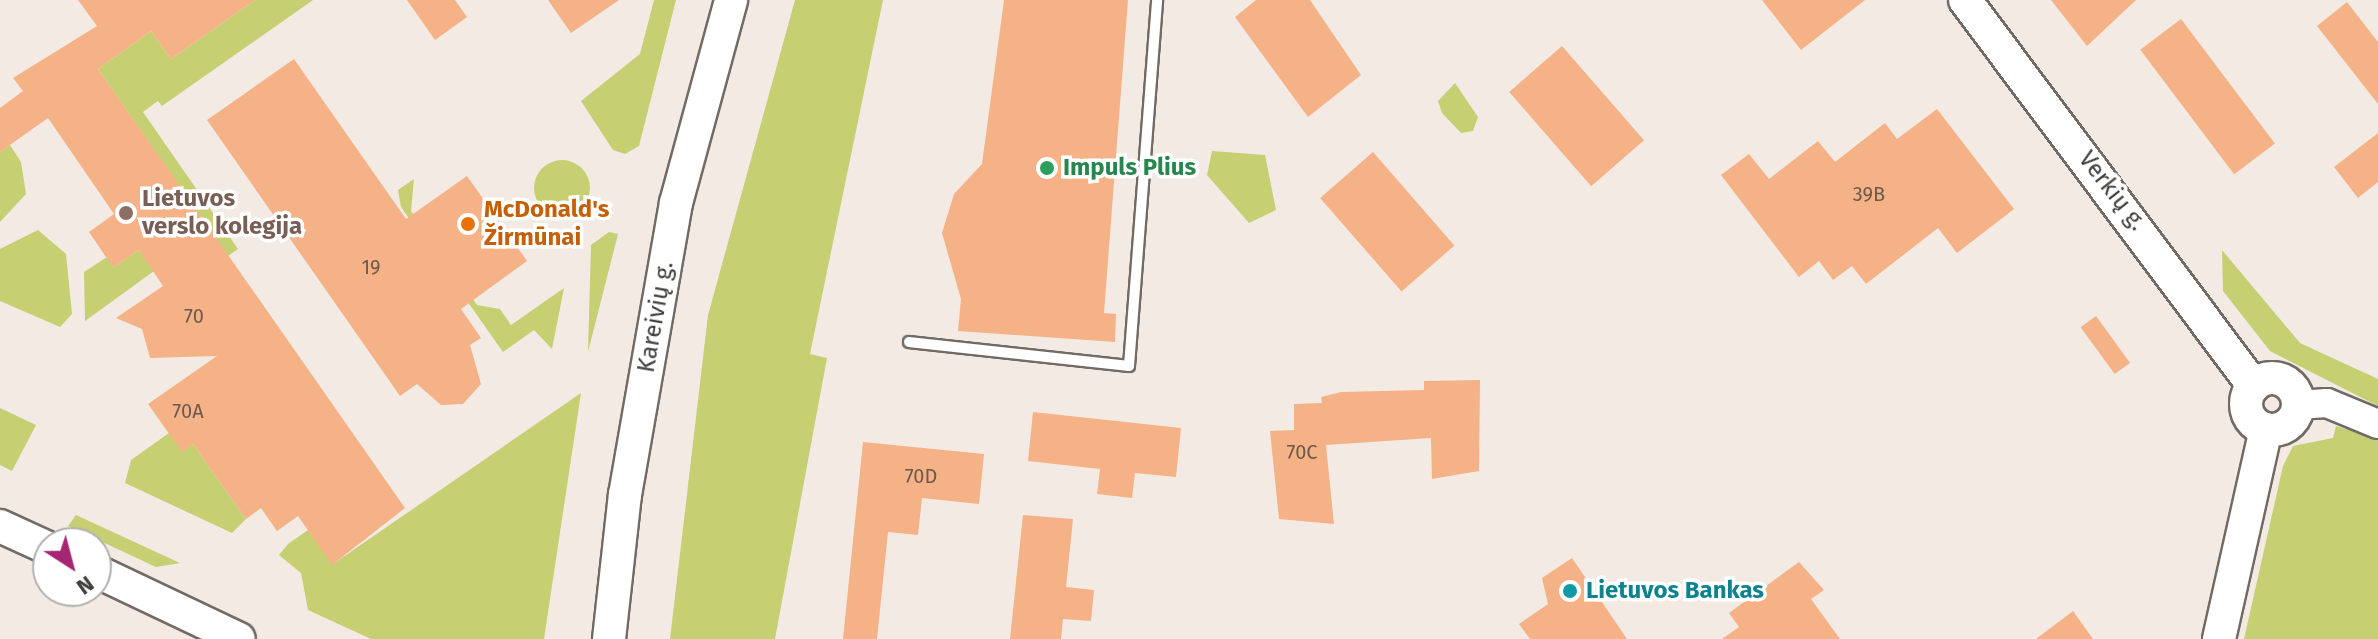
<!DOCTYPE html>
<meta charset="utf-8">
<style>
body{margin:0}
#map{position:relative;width:2378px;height:639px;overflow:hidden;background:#f3eae4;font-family:"Fira Sans",sans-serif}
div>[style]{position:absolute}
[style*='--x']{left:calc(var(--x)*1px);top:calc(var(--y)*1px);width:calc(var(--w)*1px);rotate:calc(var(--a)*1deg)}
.green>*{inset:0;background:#c6cf72}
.round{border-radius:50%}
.building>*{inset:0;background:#f4b286;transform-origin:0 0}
.roads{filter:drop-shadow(2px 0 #716a65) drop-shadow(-2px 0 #716a65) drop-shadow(0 2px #716a65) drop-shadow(0 -2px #716a65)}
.lane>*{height:10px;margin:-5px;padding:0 5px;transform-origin:5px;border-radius:5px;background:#fff}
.secondary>*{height:28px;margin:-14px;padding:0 14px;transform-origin:14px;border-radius:14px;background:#fff}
.primary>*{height:32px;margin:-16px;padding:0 16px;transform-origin:16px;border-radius:16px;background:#fff}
.primary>.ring{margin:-16px;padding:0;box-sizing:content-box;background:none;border:32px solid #fff;border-radius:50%}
.dots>*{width:22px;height:22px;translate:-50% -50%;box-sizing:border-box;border:4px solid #fff;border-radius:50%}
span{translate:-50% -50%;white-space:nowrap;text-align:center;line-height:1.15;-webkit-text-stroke:7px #fff;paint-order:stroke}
.number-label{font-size:20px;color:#6c5a4d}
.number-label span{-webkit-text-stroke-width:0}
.leisure-label{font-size:24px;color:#27864d;font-weight:700}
.left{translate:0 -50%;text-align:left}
.street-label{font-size:24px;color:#3f3c3a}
.education-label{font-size:24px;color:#785e54;font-weight:700}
.food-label{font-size:24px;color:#c56008;font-weight:700}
.culture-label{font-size:24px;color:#0d838f;font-weight:700}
.north{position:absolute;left:32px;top:527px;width:80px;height:80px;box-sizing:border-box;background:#fff;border:2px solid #b2b1b0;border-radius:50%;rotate:144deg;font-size:22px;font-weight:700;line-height:32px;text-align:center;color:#3f3c3a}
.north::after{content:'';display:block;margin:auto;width:28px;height:36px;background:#a72674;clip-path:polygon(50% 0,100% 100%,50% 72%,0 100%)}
</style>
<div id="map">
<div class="green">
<i style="clip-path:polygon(255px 0,313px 0,162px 106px,158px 101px,143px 112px,238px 249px,228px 256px,98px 69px,151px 31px,171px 59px)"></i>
<i style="clip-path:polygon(654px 0,676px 0,639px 146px,625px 154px,613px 150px,581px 101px,640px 54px)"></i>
<i style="clip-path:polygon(795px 0,883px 0,810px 354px,827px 358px,775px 639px,670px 639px,708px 315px)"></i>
<i style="clip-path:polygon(1455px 83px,1478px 117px,1473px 131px,1461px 133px,1442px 113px,1438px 101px)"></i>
<i style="clip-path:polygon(10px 145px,21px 162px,26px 194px,0 222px,0 152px)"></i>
<i style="clip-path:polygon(1212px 151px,1265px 155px,1276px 210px,1249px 223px,1207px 175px)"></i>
<i class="round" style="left:534px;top:160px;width:56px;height:56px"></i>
<i style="clip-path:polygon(414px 179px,411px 211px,477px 305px,500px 309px,511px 325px,564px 288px,552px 349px,534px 330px,503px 352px,401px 207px,398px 190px)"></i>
<i style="clip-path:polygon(38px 230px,66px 254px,72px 314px,60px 327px,0 301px,0 249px)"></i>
<i style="clip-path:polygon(609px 232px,618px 234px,588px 352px,591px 245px)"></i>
<i style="clip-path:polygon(139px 250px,154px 271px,85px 321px,84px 272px,107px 257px,114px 267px)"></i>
<i style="clip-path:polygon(2222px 250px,2300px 343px,2378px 379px,2378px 406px,2270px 351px,2223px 291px)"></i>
<i style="clip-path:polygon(581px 393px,544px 639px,371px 639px,308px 610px,301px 573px,279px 555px,288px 544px,308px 530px,333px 564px)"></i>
<i style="clip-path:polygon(0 408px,36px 425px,12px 471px,0 465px)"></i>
<i style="clip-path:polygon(2336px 426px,2378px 439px,2378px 639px,2244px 639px,2283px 466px,2293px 446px,2333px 438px)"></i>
<i style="clip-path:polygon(169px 433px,182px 451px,193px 444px,246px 519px,232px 533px,125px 483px,131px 460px)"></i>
<i style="clip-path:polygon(76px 515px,180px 563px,156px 567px,68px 526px)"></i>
</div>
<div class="building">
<i style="clip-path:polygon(78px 0,255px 0,171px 59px,151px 31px,98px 69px,405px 508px,332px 565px,298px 516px,277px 531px,261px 508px,246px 519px,193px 444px,182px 452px,148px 404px,217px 356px,150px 358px,142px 329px,116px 318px,163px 286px,139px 250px,114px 267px,106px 257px,89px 232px,114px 214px,48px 118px,0 152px,0 108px,23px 91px,13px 78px,97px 26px)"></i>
<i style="clip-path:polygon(407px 0,455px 0,467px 17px,435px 40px)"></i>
<i style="clip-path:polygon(548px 0,619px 0,571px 33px)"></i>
<i style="clip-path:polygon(1004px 0,1128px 0,1104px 313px,1116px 314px,1115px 342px,958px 331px,961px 299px,942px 233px,954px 194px,982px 164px)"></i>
<i style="clip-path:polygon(1256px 0,1310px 0,1361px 75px,1308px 117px,1235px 17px)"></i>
<i style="clip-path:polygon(1762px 0,1865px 0,1801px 50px)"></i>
<i style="clip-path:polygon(2051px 0,2136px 0,2087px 46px)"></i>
<i style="clip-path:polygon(2347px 2px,2378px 42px,2378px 104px,2317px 26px)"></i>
<i style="left:2181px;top:19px;width:156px;height:51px;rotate:53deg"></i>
<i style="left:1562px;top:46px;width:125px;height:70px;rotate:49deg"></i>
<i style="clip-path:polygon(294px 59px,406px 219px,467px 176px,527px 261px,461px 309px,481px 338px,470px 345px,481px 384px,463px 404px,441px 405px,417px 384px,400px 396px,207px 120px)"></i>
<i style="clip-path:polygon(1937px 109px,2014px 209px,1957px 253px,1938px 228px,1866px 284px,1852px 266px,1833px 280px,1819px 261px,1799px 277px,1721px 175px,1749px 154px,1769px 179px,1818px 141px,1835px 162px,1885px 123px,1897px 139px)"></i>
<i style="clip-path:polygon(2378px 133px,2378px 182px,2358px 198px,2334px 167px)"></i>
<i style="left:1373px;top:152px;width:124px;height:70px;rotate:49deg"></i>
<i style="left:2096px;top:316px;width:58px;height:19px;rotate:54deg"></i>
<i style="clip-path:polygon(1480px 380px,1479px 471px,1432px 479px,1431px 438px,1326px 445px,1334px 524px,1279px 519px,1270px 431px,1294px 430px,1294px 404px,1322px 403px,1321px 397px,1341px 392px,1424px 390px,1424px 381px)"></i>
<i style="clip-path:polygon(1033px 412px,1181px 428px,1176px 477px,1135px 473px,1132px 498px,1097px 494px,1100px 469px,1028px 461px)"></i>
<i style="clip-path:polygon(863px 442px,984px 454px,979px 504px,922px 498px,918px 535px,888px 532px,877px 639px,843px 639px)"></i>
<i style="clip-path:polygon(1023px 515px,1073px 519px,1066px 587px,1094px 590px,1091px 621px,1063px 619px,1061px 639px,1010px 639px)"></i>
<i style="clip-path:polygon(1572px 558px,1627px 639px,1530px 639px,1519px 624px,1548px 604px,1542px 578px)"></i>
<i style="clip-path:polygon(1799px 562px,1824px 590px,1811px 599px,1840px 639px,1722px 639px,1739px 627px,1729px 613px)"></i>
<i style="clip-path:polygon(2073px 611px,2093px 639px,2036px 639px)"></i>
</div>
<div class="roads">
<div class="lane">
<i style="--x:909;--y:342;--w:221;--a:6.2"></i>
<i style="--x:1129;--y:366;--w:367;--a:-85.6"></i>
</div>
<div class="secondary">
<i style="--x:2298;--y:405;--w:29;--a:-4"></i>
<i style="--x:2327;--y:403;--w:55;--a:22.4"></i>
</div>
<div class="primary">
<i style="--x:1965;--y:0;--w:482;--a:53.2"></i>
<i class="ring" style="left:2246px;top:378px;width:20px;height:20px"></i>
<i style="--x:0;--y:526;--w:53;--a:24.6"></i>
<i style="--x:96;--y:571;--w:158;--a:25.4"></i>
<i style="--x:609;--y:639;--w:145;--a:-83.7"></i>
<i style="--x:625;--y:495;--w:296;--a:-80.1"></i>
<i style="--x:676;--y:203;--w:210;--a:-74.8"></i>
<i style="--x:2219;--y:639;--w:215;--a:-77.4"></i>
</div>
</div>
<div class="dots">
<i style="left:1047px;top:168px;background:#2e9e5b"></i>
<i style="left:126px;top:213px;background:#8d6e63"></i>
<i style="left:468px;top:224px;background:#e8710a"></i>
<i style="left:1570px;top:591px;background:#0f9aa8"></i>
</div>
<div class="number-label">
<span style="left:1869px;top:194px">39B</span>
<span style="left:371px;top:267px">19</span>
<span style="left:194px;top:316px">70</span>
<span style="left:188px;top:411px">70A</span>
<span style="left:1302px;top:452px">70C</span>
<span style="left:921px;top:476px">70D</span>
</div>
<div class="leisure-label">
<span class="left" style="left:1063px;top:168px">Impuls Plius</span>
</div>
<div class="street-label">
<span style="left:2112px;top:191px;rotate:52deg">Verkių g.</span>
<span style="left:656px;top:317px;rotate:-80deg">Kareivių g.</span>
</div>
<div class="education-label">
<span class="left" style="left:142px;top:213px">Lietuvos<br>verslo kolegija</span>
</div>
<div class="food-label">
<span class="left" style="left:484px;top:224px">McDonald's<br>Žirmūnai</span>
</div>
<div class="culture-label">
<span class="left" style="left:1586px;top:591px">Lietuvos Bankas</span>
</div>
<div class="north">N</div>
</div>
